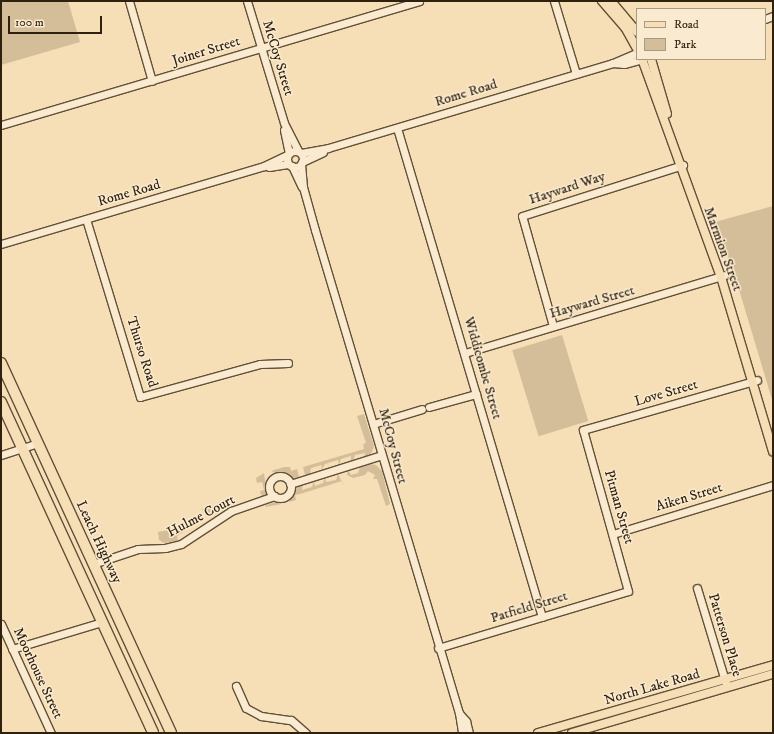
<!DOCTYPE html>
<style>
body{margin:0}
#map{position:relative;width:774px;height:734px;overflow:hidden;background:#f6deb7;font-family:"IM FELL DW Pica",serif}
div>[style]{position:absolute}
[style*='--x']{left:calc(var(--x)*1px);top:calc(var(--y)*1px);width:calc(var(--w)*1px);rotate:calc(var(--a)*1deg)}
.green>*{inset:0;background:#d4be9a;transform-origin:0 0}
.roads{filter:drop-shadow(1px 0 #625038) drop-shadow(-1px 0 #625038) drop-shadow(0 1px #625038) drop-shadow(0 -1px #625038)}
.minor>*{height:7px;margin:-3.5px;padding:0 3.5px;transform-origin:3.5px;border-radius:3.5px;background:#f9ead0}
.minor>.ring{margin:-3.5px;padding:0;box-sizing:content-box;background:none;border:7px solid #f9ead0;border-radius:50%}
.major>*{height:8px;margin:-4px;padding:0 4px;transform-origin:4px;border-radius:4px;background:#f6deb7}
.highway>*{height:10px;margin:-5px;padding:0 5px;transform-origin:5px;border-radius:5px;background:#f6deb7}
span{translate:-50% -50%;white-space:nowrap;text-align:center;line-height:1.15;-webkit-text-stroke:3px #f9ead0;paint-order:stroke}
.street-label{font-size:14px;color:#30210e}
.frame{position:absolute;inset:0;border:2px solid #30210e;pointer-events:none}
.legend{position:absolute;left:636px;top:8px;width:130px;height:52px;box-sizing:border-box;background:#f9ead0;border:1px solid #a99a82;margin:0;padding:5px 7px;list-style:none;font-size:12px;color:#30210e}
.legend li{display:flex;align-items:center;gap:8px;height:20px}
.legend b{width:20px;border:1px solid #a99a82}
.scale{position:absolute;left:8px;top:16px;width:94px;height:18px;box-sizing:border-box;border:2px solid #30210e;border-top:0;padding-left:5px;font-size:12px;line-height:14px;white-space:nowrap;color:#30210e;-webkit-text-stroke:3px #f9ead0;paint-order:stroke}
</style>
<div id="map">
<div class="green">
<i style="clip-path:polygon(1px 1px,68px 1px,80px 42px,1px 65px)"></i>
<i style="clip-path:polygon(773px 206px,773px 403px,735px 276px,715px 222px)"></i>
<i style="left:562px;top:335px;width:90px;height:52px;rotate:73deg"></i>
<i style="clip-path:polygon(364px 414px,374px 446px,371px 454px,364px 458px,365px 453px,355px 455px,353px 461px,351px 462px,351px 456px,341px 459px,339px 465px,338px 460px,325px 464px,321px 471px,322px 465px,311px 468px,310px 474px,305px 475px,303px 467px,364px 449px,363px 444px,366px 443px,357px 416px)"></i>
<i style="clip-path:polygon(370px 464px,376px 465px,382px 471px,390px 504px,386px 506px,377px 479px,373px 479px,375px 475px,368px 471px,365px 475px,353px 478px,347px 475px,348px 469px,351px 475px,358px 473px,360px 467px)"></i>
<i style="clip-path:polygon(284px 467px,290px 467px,291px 471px,297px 469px,299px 477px,292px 479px,271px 471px)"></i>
<i style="clip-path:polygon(264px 473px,267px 495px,262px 498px,260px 491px,264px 490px,262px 482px,257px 483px,256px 478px)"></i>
<i style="clip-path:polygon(338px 474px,344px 486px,342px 481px,300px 494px,295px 495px,296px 500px,289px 502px,296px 486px,303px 484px,302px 490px,312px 487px,314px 481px,315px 486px,323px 483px,325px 477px,326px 482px,336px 480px)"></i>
<i style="clip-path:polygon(279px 501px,282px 504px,265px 507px,266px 505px)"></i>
<i style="clip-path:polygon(224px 503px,225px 505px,207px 517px,202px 509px)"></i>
<i style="clip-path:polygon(195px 524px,177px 536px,178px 541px,164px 543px,159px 540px,158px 532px,173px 529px,174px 534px)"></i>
</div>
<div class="roads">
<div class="minor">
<i style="--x:129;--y:1;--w:83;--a:74"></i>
<i style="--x:247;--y:1;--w:127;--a:73.1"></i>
<i style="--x:284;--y:123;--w:31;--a:63"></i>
<i style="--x:554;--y:1;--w:76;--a:73.2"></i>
<i style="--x:765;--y:19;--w:9;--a:-21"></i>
<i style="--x:613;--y:63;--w:11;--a:5"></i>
<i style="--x:624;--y:64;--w:20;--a:-15"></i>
<i style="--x:1;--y:125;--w:436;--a:-16.5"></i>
<i style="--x:397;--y:128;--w:510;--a:73.48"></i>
<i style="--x:284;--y:130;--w:24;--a:78"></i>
<i class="ring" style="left:287px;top:151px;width:9px;height:9px"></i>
<i style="--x:301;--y:153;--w:27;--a:-10"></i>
<i style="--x:328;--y:148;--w:297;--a:-16.6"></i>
<i style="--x:613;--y:63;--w:26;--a:-23"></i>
<i style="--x:302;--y:162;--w:23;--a:-25"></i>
<i style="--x:301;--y:164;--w:23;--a:85"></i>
<i style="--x:303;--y:187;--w:45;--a:74.4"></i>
<i style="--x:315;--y:230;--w:504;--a:73.4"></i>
<i style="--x:459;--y:713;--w:20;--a:81"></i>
<i style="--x:292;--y:166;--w:23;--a:65"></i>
<i style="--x:269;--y:167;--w:19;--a:-9"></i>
<i style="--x:86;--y:219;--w:186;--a:73.1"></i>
<i style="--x:140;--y:397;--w:124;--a:-15.4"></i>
<i style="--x:260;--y:364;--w:28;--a:-2"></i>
<i style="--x:1;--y:244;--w:274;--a:-16.5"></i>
<i style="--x:264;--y:166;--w:25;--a:-26"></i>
<i style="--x:553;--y:326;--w:114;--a:-105.7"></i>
<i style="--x:522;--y:216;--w:169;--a:-17.6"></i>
<i style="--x:465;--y:353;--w:271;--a:-16.7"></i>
<i style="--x:429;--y:407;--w:49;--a:-15.5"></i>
<i style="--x:373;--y:424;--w:51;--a:-17"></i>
<i style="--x:1;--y:455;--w:38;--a:-18"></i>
<i class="ring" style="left:269px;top:476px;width:15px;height:15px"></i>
<i style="--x:290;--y:484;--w:96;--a:-17.5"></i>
<i style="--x:613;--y:534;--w:167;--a:-17"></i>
<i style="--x:93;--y:564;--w:47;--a:-18.4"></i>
<i style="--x:138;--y:549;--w:27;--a:-2"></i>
<i style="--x:165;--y:548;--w:16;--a:-14"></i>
<i style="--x:181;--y:544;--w:60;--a:-33.4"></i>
<i style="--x:231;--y:511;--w:46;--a:-19.2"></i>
<i style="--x:697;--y:588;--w:100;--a:73.2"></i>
<i style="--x:1;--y:624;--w:120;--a:65.4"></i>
<i style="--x:438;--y:648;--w:198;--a:-16.7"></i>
<i style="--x:628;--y:591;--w:167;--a:-105.6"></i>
<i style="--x:583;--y:430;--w:181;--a:-16"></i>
<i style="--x:12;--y:649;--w:94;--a:-16.7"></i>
<i style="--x:236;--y:686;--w:24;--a:66"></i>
<i style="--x:246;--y:708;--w:17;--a:28"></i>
<i style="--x:261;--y:716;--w:30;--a:8"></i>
<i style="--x:291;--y:720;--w:20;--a:41"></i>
<i style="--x:459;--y:713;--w:11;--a:49"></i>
<i style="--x:466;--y:721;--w:12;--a:76"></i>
</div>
<div class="major">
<i style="--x:602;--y:1;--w:35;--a:49"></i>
<i style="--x:625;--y:27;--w:25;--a:61"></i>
<i style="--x:611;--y:1;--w:40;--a:50"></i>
<i style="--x:642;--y:59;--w:232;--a:70.1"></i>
<i style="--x:721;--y:277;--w:182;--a:73.4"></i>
<i style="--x:651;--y:59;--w:57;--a:73.8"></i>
<i style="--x:538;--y:733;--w:245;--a:-16.1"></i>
<i style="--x:572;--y:733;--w:209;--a:-16.4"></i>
</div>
<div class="highway">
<i style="--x:1;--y:363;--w:407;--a:65.3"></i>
<i style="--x:1;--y:402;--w:364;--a:65.3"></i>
</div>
</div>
<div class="street-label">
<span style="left:206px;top:51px;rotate:-17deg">Joiner Street</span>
<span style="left:278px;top:58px;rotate:73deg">McCoy Street</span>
<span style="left:466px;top:93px;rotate:-17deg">Rome Road</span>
<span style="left:567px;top:188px;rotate:-18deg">Hayward Way</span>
<span style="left:129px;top:193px;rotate:-16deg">Rome Road</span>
<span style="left:723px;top:249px;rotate:70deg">Marmion Street</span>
<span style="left:592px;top:302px;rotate:-16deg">Hayward Street</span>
<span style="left:142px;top:352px;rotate:72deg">Thurso Road</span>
<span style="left:483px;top:368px;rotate:74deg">Widdicombe Street</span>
<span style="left:666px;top:393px;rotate:-16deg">Love Street</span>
<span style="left:393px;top:446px;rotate:75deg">McCoy Street</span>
<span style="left:689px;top:497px;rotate:-17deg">Aiken Street</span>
<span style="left:619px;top:507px;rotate:74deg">Pitman Street</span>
<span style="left:201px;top:516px;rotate:-28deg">Hulme Court</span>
<span style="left:99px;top:542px;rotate:65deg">Leach Highway</span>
<span style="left:529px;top:607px;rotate:-17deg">Patfield Street</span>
<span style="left:725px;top:635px;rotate:73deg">Patterson Place</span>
<span style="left:38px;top:673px;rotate:65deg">Moorhouse Street</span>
<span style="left:652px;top:687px;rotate:-16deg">North Lake Road</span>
</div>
<div class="frame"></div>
<ul class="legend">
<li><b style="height:5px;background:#f6deb7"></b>Road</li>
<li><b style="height:11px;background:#d4be9a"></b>Park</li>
</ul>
<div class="scale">100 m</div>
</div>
